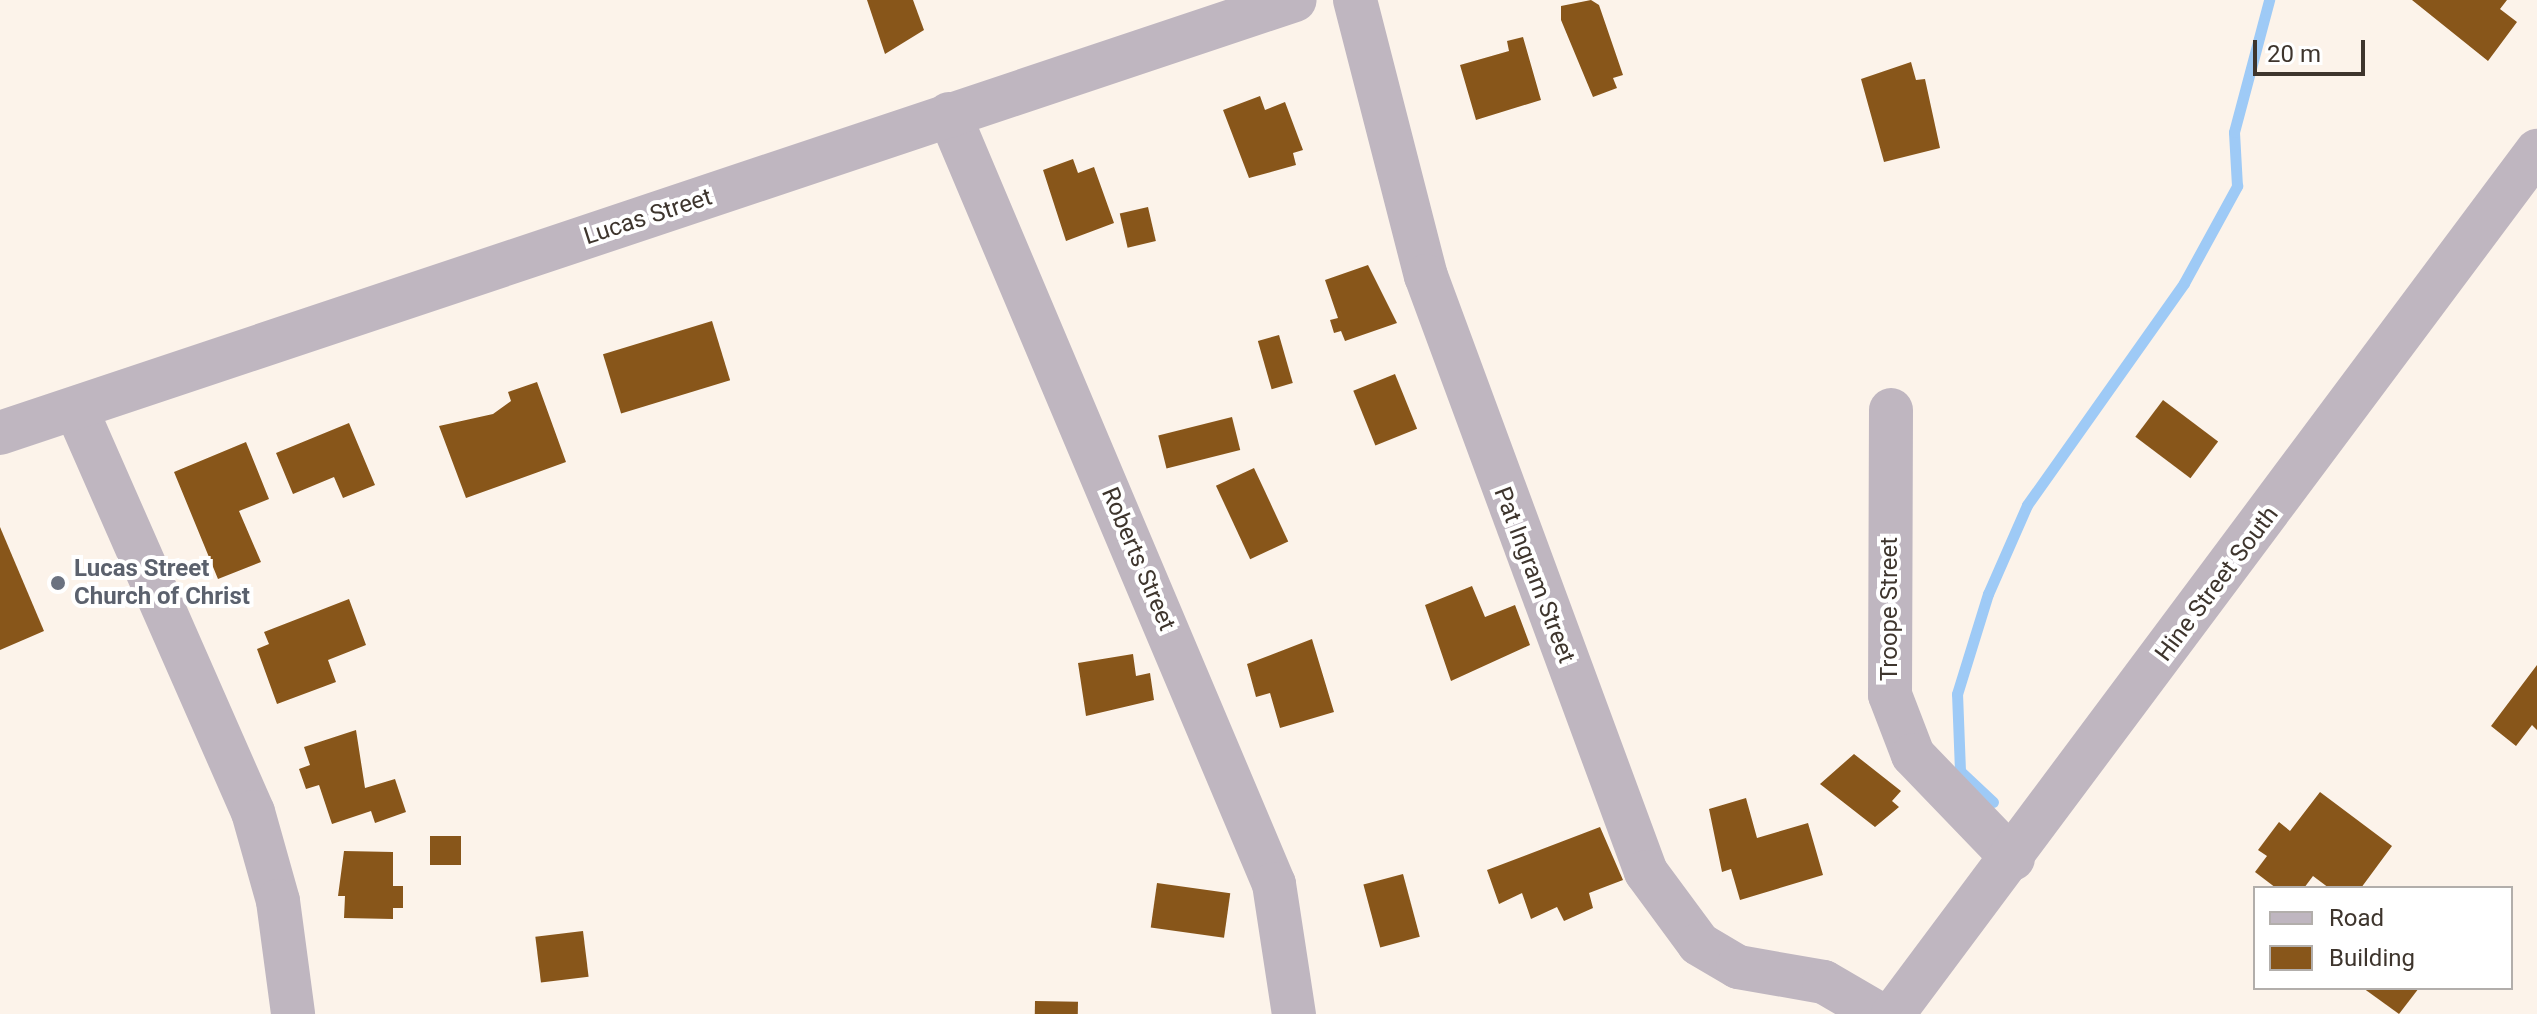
<!DOCTYPE html>
<style>
body{margin:0}
#map{position:relative;width:2537px;height:1014px;overflow:hidden;background:#fcf3ea;font-family:Roboto,sans-serif}
div>[style]{position:absolute}
[style*='--x']{left:calc(var(--x)*1px);top:calc(var(--y)*1px);width:calc(var(--w)*1px);rotate:calc(var(--a)*1deg)}
.stream>*{height:11px;margin:-5.5px;padding:0 5.5px;transform-origin:5.5px;border-radius:5.5px;background:#9ecaf6}
.building>*{inset:0;background:#88561a;transform-origin:0 0}
.minor>*{height:44px;margin:-22px;padding:0 22px;transform-origin:22px;border-radius:22px;background:#bfb6c0}
.tertiary>*{height:44px;margin:-22px;padding:0 22px;transform-origin:22px;border-radius:22px;background:#bfb6c0}
.dots>*{width:22px;height:22px;translate:-50% -50%;box-sizing:border-box;border:4px solid #fff;border-radius:50%}
span{translate:-50% -50%;white-space:nowrap;text-align:center;line-height:1.15;-webkit-text-stroke:8px #fff;paint-order:stroke}
.street-label{font-size:24px;color:#3e352d}
.worship-label{font-size:24px;color:#5b616d;font-weight:700}
.left{translate:0 -50%;text-align:left}
.legend{position:absolute;left:2253px;top:886px;width:260px;height:104px;box-sizing:border-box;background:#fff;border:2px solid #b2aeab;margin:0;padding:10px 14px;list-style:none;font-size:24px;color:#3e352d}
.legend li{display:flex;align-items:center;gap:16px;height:40px}
.legend b{width:40px;border:2px solid #b2aeab}
.scale{position:absolute;left:2253px;top:40px;width:112px;height:36px;box-sizing:border-box;border:4px solid #3e352d;border-top:0;padding-left:10px;font-size:24px;line-height:28px;white-space:nowrap;color:#3e352d;-webkit-text-stroke:6px #fff;paint-order:stroke}
</style>
<div id="map">
<div class="stream">
<i style="--x:1993;--y:802;--w:45;--a:-136.8"></i>
<i style="--x:1960;--y:771;--w:77;--a:-92.2"></i>
<i style="--x:1957;--y:694;--w:105;--a:-72.8"></i>
<i style="--x:1988;--y:594;--w:97;--a:-66.3"></i>
<i style="--x:2027;--y:505;--w:272;--a:-54.7"></i>
<i style="--x:2184;--y:283;--w:111;--a:-61.3"></i>
<i style="--x:2237;--y:186;--w:54;--a:-93.2"></i>
<i style="--x:2234;--y:132;--w:137;--a:-75.1"></i>
</div>
<div class="building">
<i style="clip-path:polygon(867px 0,913px 0,924px 30px,885px 54px)"></i>
<i style="clip-path:polygon(1591px 0,1599px 5px,1623px 75px,1613px 78px,1617px 88px,1593px 97px,1561px 20px,1561px 6px)"></i>
<i style="clip-path:polygon(2412px 0,2507px 0,2500px 9px,2517px 22px,2488px 61px)"></i>
<i style="clip-path:polygon(1523px 37px,1541px 100px,1476px 120px,1460px 65px,1509px 51px,1507px 41px)"></i>
<i style="clip-path:polygon(1911px 62px,1916px 80px,1925px 79px,1940px 148px,1884px 162px,1861px 79px)"></i>
<i style="clip-path:polygon(1260px 96px,1265px 110px,1285px 102px,1303px 150px,1293px 153px,1296px 165px,1249px 178px,1223px 110px)"></i>
<i style="clip-path:polygon(1073px 159px,1078px 173px,1094px 167px,1114px 223px,1066px 241px,1043px 170px)"></i>
<i style="left:1148px;top:207px;width:35px;height:29px;rotate:77deg"></i>
<i style="clip-path:polygon(1368px 265px,1397px 323px,1345px 341px,1341px 331px,1334px 333px,1330px 320px,1338px 318px,1325px 280px)"></i>
<i style="left:712px;top:321px;width:62px;height:114px;rotate:73deg"></i>
<i style="left:1279px;top:335px;width:50px;height:22px;rotate:74deg"></i>
<i style="left:1395px;top:374px;width:59px;height:45px;rotate:68deg"></i>
<i style="clip-path:polygon(537px 382px,566px 462px,466px 498px,439px 426px,493px 414px,511px 401px,508px 392px)"></i>
<i style="left:2163px;top:400px;width:69px;height:46px;rotate:37deg"></i>
<i style="left:1232px;top:417px;width:34px;height:76px;rotate:76deg"></i>
<i style="clip-path:polygon(349px 423px,375px 485px,343px 498px,334px 477px,293px 494px,276px 453px)"></i>
<i style="clip-path:polygon(246px 442px,269px 499px,239px 511px,261px 562px,218px 579px,174px 472px)"></i>
<i style="left:1254px;top:468px;width:81px;height:42px;rotate:65deg"></i>
<i style="clip-path:polygon(0 527px,44px 631px,0 650px)"></i>
<i style="clip-path:polygon(1472px 586px,1485px 617px,1515px 605px,1530px 645px,1451px 681px,1425px 605px)"></i>
<i style="clip-path:polygon(349px 599px,366px 645px,328px 660px,336px 682px,277px 704px,257px 649px,269px 644px,264px 632px)"></i>
<i style="clip-path:polygon(1312px 639px,1334px 712px,1280px 728px,1270px 693px,1256px 697px,1247px 664px)"></i>
<i style="clip-path:polygon(1133px 654px,1136px 676px,1150px 673px,1154px 700px,1086px 716px,1078px 663px)"></i>
<i style="clip-path:polygon(2537px 665px,2537px 730px,2532px 725px,2516px 746px,2491px 726px)"></i>
<i style="clip-path:polygon(356px 730px,365px 788px,395px 779px,406px 812px,375px 823px,371px 811px,332px 824px,319px 785px,306px 789px,299px 769px,310px 765px,304px 747px)"></i>
<i style="clip-path:polygon(1854px 754px,1901px 791px,1892px 801px,1899px 807px,1875px 827px,1820px 784px)"></i>
<i style="clip-path:polygon(2320px 792px,2392px 846px,2361px 888px,2329px 888px,2313px 876px,2304px 888px,2276px 888px,2255px 872px,2267px 856px,2258px 850px,2279px 822px,2290px 831px)"></i>
<i style="clip-path:polygon(1746px 798px,1757px 838px,1808px 823px,1823px 875px,1740px 900px,1731px 869px,1722px 872px,1709px 809px)"></i>
<i style="clip-path:polygon(1600px 827px,1623px 880px,1589px 893px,1593px 908px,1564px 921px,1557px 907px,1531px 919px,1522px 893px,1499px 904px,1487px 870px)"></i>
<i style="left:430px;top:836px;width:31px;height:29px"></i>
<i style="clip-path:polygon(344px 851px,393px 852px,393px 886px,403px 886px,403px 908px,393px 908px,393px 919px,344px 918px,345px 896px,338px 896px)"></i>
<i style="left:1403px;top:874px;width:65px;height:41px;rotate:75deg"></i>
<i style="left:1157px;top:883px;width:74px;height:45px;rotate:8deg"></i>
<i style="left:583px;top:931px;width:46px;height:48px;rotate:83deg"></i>
<i style="clip-path:polygon(2363px 988px,2419px 988px,2399px 1014px)"></i>
<i style="left:1035px;top:1001px;width:43px;height:13px;rotate:1deg"></i>
</div>
<div class="minor">
<i style="--x:1355;--y:0;--w:285;--a:75.6"></i>
<i style="--x:1426;--y:276;--w:635;--a:69.74"></i>
<i style="--x:1646;--y:872;--w:89;--a:53.6"></i>
<i style="--x:1699;--y:944;--w:45;--a:30.5"></i>
<i style="--x:1738;--y:967;--w:87;--a:9.9"></i>
<i style="--x:1824;--y:982;--w:64;--a:30.2"></i>
<i style="--x:949;--y:114;--w:836;--a:67.12"></i>
<i style="--x:1274;--y:884;--w:132;--a:81.3"></i>
<i style="--x:76;--y:409;--w:440;--a:66.3"></i>
<i style="--x:253;--y:812;--w:92;--a:74.3"></i>
<i style="--x:278;--y:901;--w:114;--a:82.4"></i>
<i style="--x:1891;--y:410;--w:285;--a:90.2"></i>
<i style="--x:1890;--y:695;--w:64;--a:69"></i>
<i style="--x:1913;--y:755;--w:144;--a:46.1"></i>
</div>
<div class="tertiary">
<i style="--x:0;--y:433;--w:1365;--a:-18.49"></i>
<i style="--x:1893;--y:1014;--w:1077;--a:-53.27"></i>
</div>
<div class="dots">
<i style="left:58px;top:583px;background:#6b7280"></i>
</div>
<div class="street-label">
<span style="left:648px;top:217px;rotate:-18deg">Lucas Street</span>
<span style="left:1138px;top:559px;rotate:67deg">Roberts Street</span>
<span style="left:1534px;top:575px;rotate:69deg">Pat Ingram Street</span>
<span style="left:2217px;top:584px;rotate:-53deg">Hine Street South</span>
<span style="left:1890px;top:609px;rotate:-90deg">Troope Street</span>
</div>
<div class="worship-label">
<span class="left" style="left:74px;top:583px">Lucas Street<br>Church of Christ</span>
</div>
<ul class="legend">
<li><b style="height:10px;background:#bfb6c0"></b>Road</li>
<li><b style="height:22px;background:#88561a"></b>Building</li>
</ul>
<div class="scale">20 m</div>
</div>
